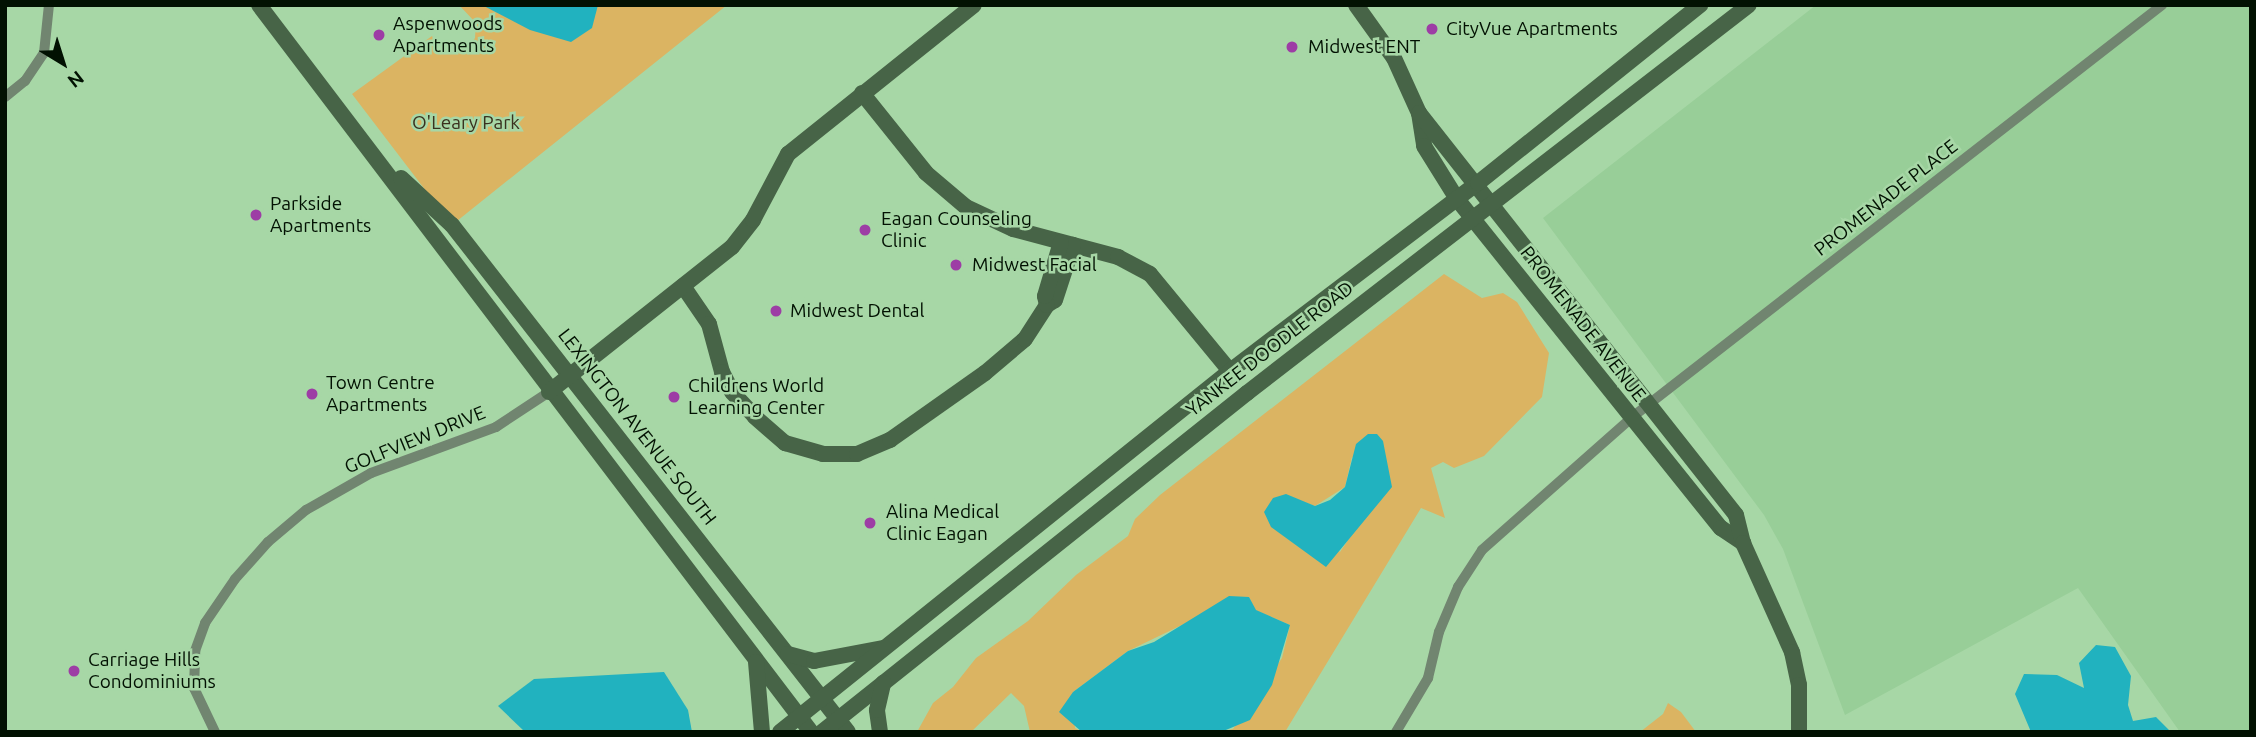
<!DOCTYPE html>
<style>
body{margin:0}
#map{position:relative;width:2256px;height:737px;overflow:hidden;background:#a7d7a6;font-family:Ubuntu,sans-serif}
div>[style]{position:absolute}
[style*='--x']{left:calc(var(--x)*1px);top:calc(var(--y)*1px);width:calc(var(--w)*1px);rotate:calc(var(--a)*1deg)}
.built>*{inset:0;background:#98ce98}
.green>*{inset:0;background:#dbb462}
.water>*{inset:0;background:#21b2bf}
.street>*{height:10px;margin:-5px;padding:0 5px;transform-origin:5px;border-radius:5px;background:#718570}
.secondary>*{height:16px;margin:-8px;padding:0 8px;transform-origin:8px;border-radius:8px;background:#476447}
.dots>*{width:19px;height:19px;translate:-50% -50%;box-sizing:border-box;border:4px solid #a7d7a6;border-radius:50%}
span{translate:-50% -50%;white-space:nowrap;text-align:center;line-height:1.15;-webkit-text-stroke:5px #a7d7a6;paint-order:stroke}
.poi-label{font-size:19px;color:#021102}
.left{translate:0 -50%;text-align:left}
.park-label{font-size:19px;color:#3a311e}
.street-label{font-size:19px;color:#021102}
.frame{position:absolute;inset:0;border:7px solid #021102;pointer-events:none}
.north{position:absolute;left:28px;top:28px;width:70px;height:70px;-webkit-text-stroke:5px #a7d7a6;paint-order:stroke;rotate:142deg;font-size:19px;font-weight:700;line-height:28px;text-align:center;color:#021102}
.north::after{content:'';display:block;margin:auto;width:24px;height:32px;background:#021102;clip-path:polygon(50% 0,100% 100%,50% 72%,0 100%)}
</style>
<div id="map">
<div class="built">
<i style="clip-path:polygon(1816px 5px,2251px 5px,2251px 732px,2180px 732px,2078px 588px,1845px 715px,1783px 549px,1764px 515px,1543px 218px)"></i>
</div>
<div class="green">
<i style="clip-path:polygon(459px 5px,727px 5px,452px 225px,352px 94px,432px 36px,440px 50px,464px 52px,475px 38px,476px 23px)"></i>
<i style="clip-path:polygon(evenodd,1444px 274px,1482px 298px,1503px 293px,1517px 302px,1549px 353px,1542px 397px,1484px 456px,1454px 468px,1443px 462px,1431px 468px,1445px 518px,1421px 508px,1285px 732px,1221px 732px,1233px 729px,1282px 658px,1290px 625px,1255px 610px,1249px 597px,1240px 597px,1128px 651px,1073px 692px,1075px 728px,1082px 732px,1030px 732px,1024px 706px,1011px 693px,971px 732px,917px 732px,933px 703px,953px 687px,976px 658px,1028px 621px,1076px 575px,1128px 536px,1135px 519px,1160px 495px,1444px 274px,1352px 457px,1391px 487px,1364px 516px,1340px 552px,1301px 501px,1315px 506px,1345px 487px,1352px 457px)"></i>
<i style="clip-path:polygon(1668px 703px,1681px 712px,1696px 732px,1640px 732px,1663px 714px)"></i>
</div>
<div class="water">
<i style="clip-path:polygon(482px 5px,598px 5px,592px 28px,571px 42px,530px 30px)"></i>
<i style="clip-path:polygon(1368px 434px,1377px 434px,1383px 441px,1392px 487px,1326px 567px,1271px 527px,1264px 512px,1273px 498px,1286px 494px,1315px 506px,1330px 500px,1345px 487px,1356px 444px)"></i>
<i style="clip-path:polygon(1229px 596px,1249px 597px,1256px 610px,1290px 625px,1272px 685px,1250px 720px,1221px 732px,1082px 732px,1059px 712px,1073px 692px,1128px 651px,1154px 642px)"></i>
<i style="clip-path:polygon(2096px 645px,2115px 647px,2131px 676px,2128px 705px,2133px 721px,2156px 717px,2171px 732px,2031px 732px,2015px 694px,2024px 674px,2057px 675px,2084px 688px,2079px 663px)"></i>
<i style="clip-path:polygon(664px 672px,688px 710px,692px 732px,525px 732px,498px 706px,534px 679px)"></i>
</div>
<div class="street">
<i style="--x:5;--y:97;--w:26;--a:-39"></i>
<i style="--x:25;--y:81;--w:34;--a:-56"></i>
<i style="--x:44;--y:53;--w:48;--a:-84.1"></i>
<i style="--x:215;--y:732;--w:49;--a:-115.5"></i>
<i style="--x:194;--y:688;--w:37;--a:-88"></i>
<i style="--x:195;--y:651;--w:30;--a:-70"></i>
<i style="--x:205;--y:623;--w:53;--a:-55.7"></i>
<i style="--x:235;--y:579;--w:50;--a:-48.3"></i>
<i style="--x:268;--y:542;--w:50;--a:-40.1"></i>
<i style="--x:306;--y:510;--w:75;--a:-29.6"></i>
<i style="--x:371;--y:473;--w:133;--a:-20.2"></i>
<i style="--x:496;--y:427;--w:64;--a:-33.4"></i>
<i style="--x:1396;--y:732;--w:63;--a:-59.3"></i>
<i style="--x:1428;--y:678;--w:47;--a:-76.6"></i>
<i style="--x:1439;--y:632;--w:49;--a:-67.1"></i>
<i style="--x:1458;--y:587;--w:44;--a:-57"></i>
<i style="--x:1482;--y:550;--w:199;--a:-41.5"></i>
<i style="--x:1631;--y:418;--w:673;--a:-37.87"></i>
</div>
<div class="secondary">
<i style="--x:259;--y:5;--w:913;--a:52.79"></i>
<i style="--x:1356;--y:5;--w:65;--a:54.4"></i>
<i style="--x:1394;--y:58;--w:60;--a:65.6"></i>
<i style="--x:1419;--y:113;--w:33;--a:81"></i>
<i style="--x:1424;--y:146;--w:62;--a:58.1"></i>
<i style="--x:1457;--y:199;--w:422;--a:51.3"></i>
<i style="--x:1721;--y:528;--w:27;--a:34"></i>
<i style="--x:862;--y:93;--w:102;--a:51.3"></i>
<i style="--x:926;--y:173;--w:52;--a:40.4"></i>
<i style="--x:966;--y:207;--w:52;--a:25.1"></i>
<i style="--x:1013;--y:229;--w:109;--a:14.9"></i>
<i style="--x:1118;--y:257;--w:36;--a:28"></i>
<i style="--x:1150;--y:274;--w:126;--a:50.5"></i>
<i style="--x:1419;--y:113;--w:512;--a:51.74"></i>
<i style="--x:1736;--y:515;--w:29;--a:76"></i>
<i style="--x:1743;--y:543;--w:120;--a:65.8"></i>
<i style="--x:1792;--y:652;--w:34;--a:78"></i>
<i style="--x:1799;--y:685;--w:47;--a:90"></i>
<i style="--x:401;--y:178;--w:69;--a:42.7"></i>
<i style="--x:452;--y:225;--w:643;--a:52.01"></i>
<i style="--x:683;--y:286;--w:46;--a:55.6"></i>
<i style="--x:709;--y:324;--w:50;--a:74.8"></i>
<i style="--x:722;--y:372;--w:22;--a:63"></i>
<i style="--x:732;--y:392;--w:34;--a:47"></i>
<i style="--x:755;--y:417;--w:40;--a:41"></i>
<i style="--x:785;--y:443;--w:40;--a:16"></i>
<i style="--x:823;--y:454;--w:34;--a:0"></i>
<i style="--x:857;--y:454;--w:36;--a:-23"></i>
<i style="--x:890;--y:440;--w:116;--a:-35.2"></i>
<i style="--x:985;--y:373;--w:52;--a:-40.4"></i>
<i style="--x:1025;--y:339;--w:40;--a:-57.1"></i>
<i style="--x:1047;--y:305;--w:9;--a:-32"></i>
<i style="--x:1055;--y:300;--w:58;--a:-71.9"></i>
<i style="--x:1047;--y:305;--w:9;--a:-103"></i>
<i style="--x:1045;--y:296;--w:56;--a:-73.5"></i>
<i style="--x:549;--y:392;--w:233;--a:-38.4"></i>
<i style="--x:732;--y:247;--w:34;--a:-52"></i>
<i style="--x:753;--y:220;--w:75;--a:-62.1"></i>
<i style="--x:788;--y:154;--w:238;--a:-38.7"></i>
<i style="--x:788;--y:654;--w:27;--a:15"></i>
<i style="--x:814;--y:661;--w:70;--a:-10.7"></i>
<i style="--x:756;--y:662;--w:70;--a:85.1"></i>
<i style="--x:780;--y:732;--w:577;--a:-38.74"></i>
<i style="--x:1230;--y:371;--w:311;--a:-37.2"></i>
<i style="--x:1478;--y:183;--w:285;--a:-38.7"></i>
<i style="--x:822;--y:732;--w:544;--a:-38.58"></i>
<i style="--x:1247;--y:393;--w:634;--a:-37.7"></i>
<i style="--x:880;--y:732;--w:22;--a:-98"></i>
<i style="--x:877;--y:710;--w:28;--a:-77"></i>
</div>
<div class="dots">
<i style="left:1432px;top:29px;background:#9d3da5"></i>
<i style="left:379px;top:35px;background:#9d3da5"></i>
<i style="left:1292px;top:47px;background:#9d3da5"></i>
<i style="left:256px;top:215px;background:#9d3da5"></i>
<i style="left:865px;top:230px;background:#9d3da5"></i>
<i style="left:956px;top:265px;background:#9d3da5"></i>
<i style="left:776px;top:311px;background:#9d3da5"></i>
<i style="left:312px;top:394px;background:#9d3da5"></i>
<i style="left:674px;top:397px;background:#9d3da5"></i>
<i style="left:870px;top:523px;background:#9d3da5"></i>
<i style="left:74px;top:671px;background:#9d3da5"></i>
</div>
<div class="poi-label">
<span class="left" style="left:393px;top:35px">Aspenwoods<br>Apartments</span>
<span class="left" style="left:1446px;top:29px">CityVue Apartments</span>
<span class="left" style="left:1308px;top:47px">Midwest ENT</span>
<span class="left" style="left:270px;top:215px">Parkside<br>Apartments</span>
<span class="left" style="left:881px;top:230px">Eagan Counseling<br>Clinic</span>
<span class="left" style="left:972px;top:265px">Midwest Facial</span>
<span class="left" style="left:790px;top:311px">Midwest Dental</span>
<span class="left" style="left:326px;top:394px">Town Centre<br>Apartments</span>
<span class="left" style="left:688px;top:397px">Childrens World<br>Learning Center</span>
<span class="left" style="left:886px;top:523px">Alina Medical<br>Clinic Eagan</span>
<span class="left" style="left:88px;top:671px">Carriage Hills<br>Condominiums</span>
</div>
<div class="park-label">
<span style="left:466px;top:123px">O'Leary Park</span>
</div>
<div class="street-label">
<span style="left:1886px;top:198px;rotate:-38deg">PROMENADE PLACE</span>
<span style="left:1583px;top:324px;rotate:52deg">PROMENADE AVENUE</span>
<span style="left:1270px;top:349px;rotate:-38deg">YANKEE DOODLE ROAD</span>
<span style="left:637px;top:427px;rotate:52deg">LEXINGTON AVENUE SOUTH</span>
<span style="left:415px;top:440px;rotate:-22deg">GOLFVIEW DRIVE</span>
</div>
<div class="frame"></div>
<div class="north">N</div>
</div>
